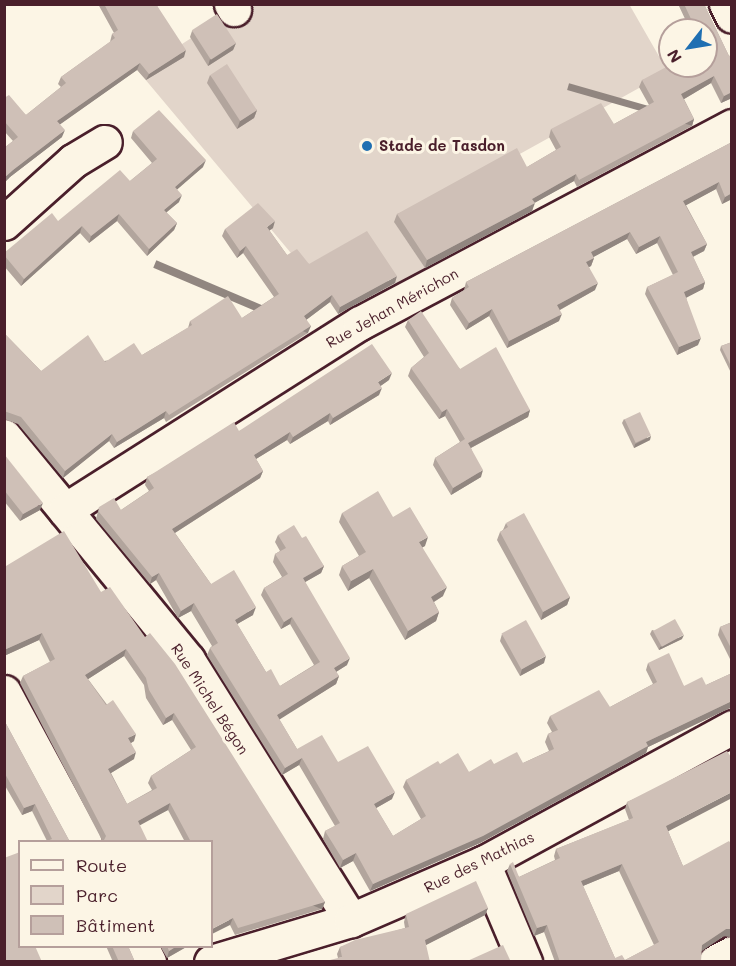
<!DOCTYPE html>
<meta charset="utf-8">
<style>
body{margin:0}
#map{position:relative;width:736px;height:966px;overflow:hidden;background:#fcf5e5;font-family:Mali,sans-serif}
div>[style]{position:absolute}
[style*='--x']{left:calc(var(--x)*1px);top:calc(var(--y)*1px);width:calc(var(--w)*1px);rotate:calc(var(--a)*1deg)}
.green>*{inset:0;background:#e2d5ca}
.roads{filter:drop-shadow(2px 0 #4a1f2b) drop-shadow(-2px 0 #4a1f2b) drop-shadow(0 2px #4a1f2b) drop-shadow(0 -2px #4a1f2b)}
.minor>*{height:33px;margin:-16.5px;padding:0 16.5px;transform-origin:16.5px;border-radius:16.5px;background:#fcf5e5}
.wall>*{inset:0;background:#b2a59d}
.shaded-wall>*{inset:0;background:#918680;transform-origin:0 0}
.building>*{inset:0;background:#cfc0b7;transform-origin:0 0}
.dots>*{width:16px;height:16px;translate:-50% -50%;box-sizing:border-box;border:3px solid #fcf5e5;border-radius:50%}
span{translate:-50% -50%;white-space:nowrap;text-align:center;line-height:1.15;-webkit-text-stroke:6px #fcf5e5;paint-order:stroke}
.poi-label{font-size:15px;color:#4a1f2b;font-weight:700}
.left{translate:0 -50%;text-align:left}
.street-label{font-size:15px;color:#4a1f2b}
.frame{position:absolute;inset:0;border:6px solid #4a1f2b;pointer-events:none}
.legend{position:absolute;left:18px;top:840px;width:195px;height:108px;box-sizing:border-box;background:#fcf5e5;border:2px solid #b59f9b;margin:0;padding:8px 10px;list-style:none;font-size:18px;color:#4a1f2b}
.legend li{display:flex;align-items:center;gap:12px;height:30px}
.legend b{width:30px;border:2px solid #b59f9b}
.north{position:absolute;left:658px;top:18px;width:60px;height:60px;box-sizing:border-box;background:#fcf5e5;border:2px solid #b59f9b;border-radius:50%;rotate:239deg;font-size:16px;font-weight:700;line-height:24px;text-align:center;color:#4a1f2b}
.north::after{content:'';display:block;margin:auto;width:21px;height:27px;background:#1f6fb2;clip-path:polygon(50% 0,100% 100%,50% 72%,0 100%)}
</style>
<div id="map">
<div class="green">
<i style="clip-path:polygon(629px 4px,668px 72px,395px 223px,426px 269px,397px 287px,370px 246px,306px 271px,139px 72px,242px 5px)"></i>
</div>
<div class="roads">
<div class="minor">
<i style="--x:231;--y:4;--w:6;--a:59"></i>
<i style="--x:726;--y:4;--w:13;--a:63"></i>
<i style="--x:4;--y:223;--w:93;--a:-41.9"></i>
<i style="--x:73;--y:161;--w:37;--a:-31"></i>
<i style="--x:4;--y:436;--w:290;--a:50.6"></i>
<i style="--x:188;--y:660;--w:307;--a:57.9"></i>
<i style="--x:65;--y:510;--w:349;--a:-32.4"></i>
<i style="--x:360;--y:323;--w:421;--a:-27.9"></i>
<i style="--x:4;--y:692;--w:170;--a:61.6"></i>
<i style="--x:483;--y:863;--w:108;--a:67"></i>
<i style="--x:141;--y:946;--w:18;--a:63"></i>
<i style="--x:211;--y:962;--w:146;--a:-16.7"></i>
<i style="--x:351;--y:920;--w:144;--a:-23.4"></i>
<i style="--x:483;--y:863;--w:284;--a:-28.6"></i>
<i style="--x:715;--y:962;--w:19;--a:-28"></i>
</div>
</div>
<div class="wall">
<i style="clip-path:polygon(98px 4px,156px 4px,184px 57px,146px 80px,137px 70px,60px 124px,62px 137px,10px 177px,4px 183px,4px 148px,13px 141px,4px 131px,4px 98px,26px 115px,61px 87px,58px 84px,61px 77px,110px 42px,112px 34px,114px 33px)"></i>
<i style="clip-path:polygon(678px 4px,704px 4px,729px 56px,732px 55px,732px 98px,721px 103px,711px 83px,684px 99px,694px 119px,692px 126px,577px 187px,574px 181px,534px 203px,532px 211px,425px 268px,394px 222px,397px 214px,527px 167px,556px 150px,549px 137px,551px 129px,614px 124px,649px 105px,639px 87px,642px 80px,706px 66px,706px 30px,677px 30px,680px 24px,686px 21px)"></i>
<i style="clip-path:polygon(192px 31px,236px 43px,233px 50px,208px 66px,190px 37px)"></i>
<i style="clip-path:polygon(210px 75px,257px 110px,254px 118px,237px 129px,207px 83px)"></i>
<i style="clip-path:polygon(133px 131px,203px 167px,177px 189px,179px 202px,166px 212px,177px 223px,174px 230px,147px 256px,117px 221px,89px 243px,80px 233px,21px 286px,4px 266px,4px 253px,130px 181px,152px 163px,131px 138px)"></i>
<i style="clip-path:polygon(732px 142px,732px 199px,722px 204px,716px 189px,686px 205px,707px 244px,704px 251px,693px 257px,705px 282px,703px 289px,686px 297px,698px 345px,677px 355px,645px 294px,647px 287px,673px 275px,657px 243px,636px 254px,627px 239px,593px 257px,594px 258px,591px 266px,589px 267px,595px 290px,560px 310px,559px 321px,507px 348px,489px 316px,466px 330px,450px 305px,452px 298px,464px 290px,466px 282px)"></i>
<i style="clip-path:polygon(273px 228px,269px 230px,287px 255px,309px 264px,395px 283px,338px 314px,330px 302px,306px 320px,308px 333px,166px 422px,164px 418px,114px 448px,109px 441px,63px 478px,18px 424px,4px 419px,4px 333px,41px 371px,142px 355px,188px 328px,190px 321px,242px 318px,274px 297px,243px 253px,237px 258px,222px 236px,225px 229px)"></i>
<i style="clip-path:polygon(408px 320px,460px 369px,530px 410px,528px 417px,471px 448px,481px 477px,451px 495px,433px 465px,435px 458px,460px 442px,445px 416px,439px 419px,408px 376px,411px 368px,424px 357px,405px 327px)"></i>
<i style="clip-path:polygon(732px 342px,732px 375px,720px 350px,721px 346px)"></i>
<i style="clip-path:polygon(389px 380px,380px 386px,379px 395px,330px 425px,328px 421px,290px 444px,287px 440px,256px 459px,263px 471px,260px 478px,175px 533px,211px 584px,253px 615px,237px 624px,266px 672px,280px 686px,314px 665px,290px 624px,281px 629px,261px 595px,264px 588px,282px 577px,273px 562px,275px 554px,280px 551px,275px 542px,278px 535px,302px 538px,324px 566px,321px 573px,305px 582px,347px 665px,336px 672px,339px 676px,336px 684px,279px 719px,297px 749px,338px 762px,392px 799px,376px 808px,393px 836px,421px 819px,403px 787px,406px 780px,440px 764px,469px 772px,494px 764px,523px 763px,549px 751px,545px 742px,548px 734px,552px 732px,547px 723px,550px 716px,610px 707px,653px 684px,646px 670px,648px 663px,684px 686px,706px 685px,732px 673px,732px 707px,648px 747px,646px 753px,480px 843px,370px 891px,353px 861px,340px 868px,323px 839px,325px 831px,335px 826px,299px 765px,282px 775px,207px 655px,210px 648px,212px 646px,191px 611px,178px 618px,156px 580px,150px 584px,96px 519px,99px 507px,121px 510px,149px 491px,145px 485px,147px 477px,239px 431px)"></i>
<i style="clip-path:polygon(624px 419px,650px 440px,634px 448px,622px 423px)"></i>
<i style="clip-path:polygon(4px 454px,40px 510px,20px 521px,4px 501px)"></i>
<i style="clip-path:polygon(342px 513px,393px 517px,425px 546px,422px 547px,443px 596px,434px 602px,439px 612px,436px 621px,405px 640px,369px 578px,348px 591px,339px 575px,342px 566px,359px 556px,339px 522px)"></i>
<i style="clip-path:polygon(506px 523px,570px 597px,567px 605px,541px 620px,497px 540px,500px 532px,503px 530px)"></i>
<i style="clip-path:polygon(evenodd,4px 564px,6px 566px,101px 592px,325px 902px,322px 909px,235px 935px,230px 925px,212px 842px,185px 842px,168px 810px,103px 842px,20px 683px,23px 676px,50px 662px,39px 640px,4px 656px,4px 564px,124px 656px,144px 685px,146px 698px,163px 725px,172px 720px,191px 750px,151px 776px,148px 783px,152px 790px,127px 804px,111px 773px,134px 759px,131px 743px,134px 741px,88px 679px,124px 656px)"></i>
<i style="clip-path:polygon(732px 622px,732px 663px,718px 635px,720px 627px)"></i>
<i style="clip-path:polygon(652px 630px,682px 639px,659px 650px,650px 634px)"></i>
<i style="clip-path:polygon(502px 634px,544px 663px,520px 676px,500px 641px)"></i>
<i style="clip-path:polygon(4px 720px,70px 842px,47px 841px,32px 811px,22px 815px,4px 784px)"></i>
<i style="clip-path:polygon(evenodd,731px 757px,668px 831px,683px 866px,732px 845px,732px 937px,724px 936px,701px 951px,701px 962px,555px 962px,544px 932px,534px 936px,507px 871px,510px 864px,519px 877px,555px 860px,554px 856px,556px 849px,629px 820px,625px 809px,627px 802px,731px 757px,619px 871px,654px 945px,625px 960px,615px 958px,583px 886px,619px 871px)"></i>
<i style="clip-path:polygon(488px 908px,485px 915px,426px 945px,338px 958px,337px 954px,340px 947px,405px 928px,404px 922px,406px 914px)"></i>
<i style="clip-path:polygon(106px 946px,128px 946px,135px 962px,113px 962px)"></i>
<i style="clip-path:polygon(160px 946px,188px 946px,167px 958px)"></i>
</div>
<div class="shaded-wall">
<i style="clip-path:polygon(236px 43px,233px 50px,208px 66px,210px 59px)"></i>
<i style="clip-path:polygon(186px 50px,184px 57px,146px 80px,149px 74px)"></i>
<i style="clip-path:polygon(140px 63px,137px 70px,55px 128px,57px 121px)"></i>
<i style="clip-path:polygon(714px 76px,711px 83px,679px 102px,681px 94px)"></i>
<i style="clip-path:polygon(732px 92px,732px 98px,721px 103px,724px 96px)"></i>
<i style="clip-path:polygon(257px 110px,254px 118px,237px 129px,240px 121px)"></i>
<i style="left:694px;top:119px;width:7px;height:130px;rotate:106deg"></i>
<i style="clip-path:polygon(65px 130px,62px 137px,10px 177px,4px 183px,4px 178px,13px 170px)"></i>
<i style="clip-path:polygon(206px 160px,203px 167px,172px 194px,175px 187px)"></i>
<i style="clip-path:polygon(576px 174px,574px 181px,529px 206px,532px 199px)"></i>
<i style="clip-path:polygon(719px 182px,716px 189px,681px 208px,683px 201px)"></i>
<i style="clip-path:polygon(732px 193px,732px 199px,722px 204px,725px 197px)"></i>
<i style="clip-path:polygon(182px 195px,179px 202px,161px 217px,164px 210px)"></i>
<i style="clip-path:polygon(535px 203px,532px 211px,425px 268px,427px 260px)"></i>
<i style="clip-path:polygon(119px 214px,117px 221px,89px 243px,91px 236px)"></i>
<i style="clip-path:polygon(275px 221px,273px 228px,265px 234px,267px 227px)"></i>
<i style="clip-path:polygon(177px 223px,174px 230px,147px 256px,149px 249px)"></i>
<i style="clip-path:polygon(82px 226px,80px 233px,21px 286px,24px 279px)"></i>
<i style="clip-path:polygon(630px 232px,627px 239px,588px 260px,591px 252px)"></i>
<i style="clip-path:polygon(660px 236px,657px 243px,636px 254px,639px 247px)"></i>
<i style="clip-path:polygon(707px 244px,704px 251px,688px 259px,691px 252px)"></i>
<i style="clip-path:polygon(246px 246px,243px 253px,237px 258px,240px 251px)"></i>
<i style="clip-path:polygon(594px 258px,591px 266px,583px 270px,586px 262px)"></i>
<i style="clip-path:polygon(397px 276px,395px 283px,338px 314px,340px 307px)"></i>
<i style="clip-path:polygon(705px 282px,703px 289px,682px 300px,684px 292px)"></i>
<i style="clip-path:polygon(598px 283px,595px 290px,554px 313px,557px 305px)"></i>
<i style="clip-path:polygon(332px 295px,330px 302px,302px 323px,304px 316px)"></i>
<i style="clip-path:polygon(492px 309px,489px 316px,466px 330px,469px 323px)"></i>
<i style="clip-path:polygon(562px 314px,559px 321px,507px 348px,509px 341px)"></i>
<i style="left:311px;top:326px;width:8px;height:168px;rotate:113deg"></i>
<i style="clip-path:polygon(701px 338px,698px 345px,677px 355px,679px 347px)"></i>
<i style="clip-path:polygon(392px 373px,389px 380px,375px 390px,378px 382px)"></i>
<i style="clip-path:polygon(382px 388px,379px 395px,330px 425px,333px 418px)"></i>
<i style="clip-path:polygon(447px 409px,445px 416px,439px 419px,442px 412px)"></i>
<i style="clip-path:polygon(530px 410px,528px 417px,465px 451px,468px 443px)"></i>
<i style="clip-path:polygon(166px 411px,164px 418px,114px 448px,117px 442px)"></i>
<i style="clip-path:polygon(330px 413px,328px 421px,290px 444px,293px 437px)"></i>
<i style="clip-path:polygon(290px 432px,287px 440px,251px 462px,254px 455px)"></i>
<i style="clip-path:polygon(112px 434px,109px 441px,63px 478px,65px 471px)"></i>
<i style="clip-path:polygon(651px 436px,650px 440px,634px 448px,635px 444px)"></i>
<i style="clip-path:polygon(483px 470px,481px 477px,451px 495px,453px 488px)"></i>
<i style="clip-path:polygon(263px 471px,260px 478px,170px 536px,172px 529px)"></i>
<i style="clip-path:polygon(43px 503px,40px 510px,20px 521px,23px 514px)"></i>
<i style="clip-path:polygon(428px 537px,425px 546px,416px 551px,419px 542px)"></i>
<i style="clip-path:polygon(324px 566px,321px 573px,300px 585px,303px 578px)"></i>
<i style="clip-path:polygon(373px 569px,369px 578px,348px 591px,351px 581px)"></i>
<i style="clip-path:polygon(159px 573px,156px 580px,150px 584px,152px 577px)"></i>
<i style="clip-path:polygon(447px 587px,443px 596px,427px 606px,431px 597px)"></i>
<i style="clip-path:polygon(570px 597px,567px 605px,541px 620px,543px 612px)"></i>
<i style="clip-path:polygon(194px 603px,191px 611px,178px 618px,181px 611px)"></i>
<i style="clip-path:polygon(256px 607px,253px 615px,232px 627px,235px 620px)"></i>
<i style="clip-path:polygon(439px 612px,436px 621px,405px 640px,408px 631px)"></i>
<i style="clip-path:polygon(292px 617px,290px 624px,281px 629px,284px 622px)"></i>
<i style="clip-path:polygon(42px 633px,39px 640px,4px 656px,4px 650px)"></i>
<i style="clip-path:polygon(684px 635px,682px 639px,659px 650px,660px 647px)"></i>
<i style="clip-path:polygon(126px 649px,124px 656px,82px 683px,85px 675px)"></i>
<i style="clip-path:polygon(546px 656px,544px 663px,520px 676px,522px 669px)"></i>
<i style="clip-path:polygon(350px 658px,347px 665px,331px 675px,334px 668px)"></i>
<i style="clip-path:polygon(339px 676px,336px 684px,274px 723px,277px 715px)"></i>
<i style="clip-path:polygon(732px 701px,732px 707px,648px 747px,646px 753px,480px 843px,370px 891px,373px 884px,646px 742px)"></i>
<i style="clip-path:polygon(174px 713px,172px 720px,163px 725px,166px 718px)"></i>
<i style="clip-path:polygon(136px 734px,134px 741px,126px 746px,128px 738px)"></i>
<i style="clip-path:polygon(136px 752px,134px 759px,106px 776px,108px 769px)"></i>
<i style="clip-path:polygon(302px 758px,299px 765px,282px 775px,285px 768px)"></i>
<i style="clip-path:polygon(395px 792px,392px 799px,371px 811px,374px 804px)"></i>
<i style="clip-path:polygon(732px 792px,732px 798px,663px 834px,666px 826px)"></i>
<i style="clip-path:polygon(170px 803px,168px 810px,135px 828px,138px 821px)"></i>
<i style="clip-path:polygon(35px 804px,32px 811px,22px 815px,24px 808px)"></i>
<i style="clip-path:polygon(356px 853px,353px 861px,340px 868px,343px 860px)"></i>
<i style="clip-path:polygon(622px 864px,619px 871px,578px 888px,581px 881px)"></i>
<i style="left:325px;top:902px;width:8px;height:91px;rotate:113deg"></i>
<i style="clip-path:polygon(488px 908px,485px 915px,422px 947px,425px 940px)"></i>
<i style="clip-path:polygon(233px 918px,230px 925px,212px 934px,212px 929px)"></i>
<i style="clip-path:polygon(547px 925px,544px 932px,534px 936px,537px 928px)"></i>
<i style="clip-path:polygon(726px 929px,732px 929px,732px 937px,724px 936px,699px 953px,702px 945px)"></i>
<i style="clip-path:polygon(177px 946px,188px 946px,167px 958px,169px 951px)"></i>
</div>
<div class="building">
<i style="clip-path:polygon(104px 4px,156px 4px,186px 50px,149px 74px,140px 63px,57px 121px,65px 130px,13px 170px,4px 178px,4px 148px,18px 137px,4px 121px,4px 98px,9px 95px,26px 115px,66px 83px,61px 77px,115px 38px,112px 34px,118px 30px)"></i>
<i style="clip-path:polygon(684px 4px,704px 4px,729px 56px,732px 55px,732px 92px,724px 96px,714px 76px,681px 94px,694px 119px,579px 180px,576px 174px,532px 199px,535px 203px,427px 260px,397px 214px,517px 148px,527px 167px,561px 147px,551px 129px,601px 103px,614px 124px,654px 102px,642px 80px,670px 65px,670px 66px,706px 66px,706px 30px,683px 30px,680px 24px,691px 19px)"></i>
<i style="left:217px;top:14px;width:35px;height:30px;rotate:57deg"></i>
<i style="left:227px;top:64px;width:55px;height:20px;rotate:57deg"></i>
<i style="clip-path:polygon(159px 110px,206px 160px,175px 187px,182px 195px,164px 210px,177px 223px,149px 249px,119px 214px,91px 236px,82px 226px,24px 279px,4px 255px,4px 253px,52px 213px,58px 221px,120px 170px,130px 181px,157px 159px,133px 131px)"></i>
<i style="clip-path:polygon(732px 142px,732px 193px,725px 197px,719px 182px,683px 201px,707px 244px,691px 252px,705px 282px,684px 292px,701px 338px,679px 347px,647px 287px,678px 272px,660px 236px,639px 247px,630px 232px,591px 252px,594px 258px,586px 262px,598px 283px,557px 305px,562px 314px,509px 341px,492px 309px,469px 323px,452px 298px,469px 287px,466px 282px)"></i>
<i style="clip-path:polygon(258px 203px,275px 221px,267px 227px,287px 255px,297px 249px,309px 264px,367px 231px,397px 276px,340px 307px,332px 295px,304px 316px,311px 326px,169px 415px,166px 411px,117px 442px,112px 434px,65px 471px,21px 417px,4px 411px,4px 333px,41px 371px,88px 335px,105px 362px,134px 343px,142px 355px,192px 325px,190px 321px,228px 296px,242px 318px,279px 294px,246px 246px,240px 251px,225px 229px)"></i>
<i style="clip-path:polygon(421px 311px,460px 369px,496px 347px,530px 410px,468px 443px,483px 470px,453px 488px,435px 458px,465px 439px,447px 409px,442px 412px,411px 368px,429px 353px,408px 320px)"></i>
<i style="clip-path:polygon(732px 342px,732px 368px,721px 346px)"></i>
<i style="clip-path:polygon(372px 344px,392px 373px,378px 382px,382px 388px,333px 418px,330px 413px,293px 437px,290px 432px,254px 455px,263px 471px,172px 529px,211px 584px,234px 570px,256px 607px,235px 620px,266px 672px,271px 669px,280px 686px,320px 662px,292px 617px,284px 622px,264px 588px,288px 574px,275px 554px,286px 548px,278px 535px,294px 525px,302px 538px,306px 536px,324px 566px,303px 578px,350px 658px,334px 668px,339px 676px,277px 715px,297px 749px,322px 735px,338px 762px,368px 746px,395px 792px,374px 804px,393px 836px,426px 816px,406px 780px,438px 761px,440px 764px,458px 753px,469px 772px,491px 759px,494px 764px,517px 752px,523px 763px,554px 749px,548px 734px,558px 730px,550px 716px,599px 690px,610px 707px,657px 682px,648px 663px,669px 653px,684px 686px,702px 677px,706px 685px,732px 673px,732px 701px,646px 742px,648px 746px,483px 836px,373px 884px,356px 853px,343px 860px,325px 831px,340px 823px,302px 758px,285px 768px,210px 648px,218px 643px,194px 603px,181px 611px,159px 573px,152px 577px,99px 512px,99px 507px,114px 498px,121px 510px,154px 488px,147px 477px,157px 471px,234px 422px,239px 431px)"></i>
<i style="left:640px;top:412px;width:26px;height:17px;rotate:65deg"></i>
<i style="clip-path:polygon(4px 454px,43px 503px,23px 514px,4px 490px)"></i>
<i style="clip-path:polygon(378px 491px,393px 517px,410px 507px,428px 537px,419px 542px,447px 587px,431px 597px,439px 612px,408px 631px,373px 569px,351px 581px,342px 566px,366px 552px,342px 513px)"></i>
<i style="clip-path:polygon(524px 513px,570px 597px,543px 612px,500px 532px,508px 527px,506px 523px)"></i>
<i style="clip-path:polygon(evenodd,64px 531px,101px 592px,110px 587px,145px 637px,150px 633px,175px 664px,325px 902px,238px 928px,233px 918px,212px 929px,212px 842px,191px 842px,170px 803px,138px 821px,148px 842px,103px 842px,106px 836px,23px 676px,55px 659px,42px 633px,4px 650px,4px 564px,6px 566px,64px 531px,126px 649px,146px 678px,149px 690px,166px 718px,174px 713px,196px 747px,151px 776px,157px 788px,127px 804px,108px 769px,136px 752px,128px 738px,136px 734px,113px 700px,106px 705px,85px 675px,126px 649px)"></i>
<i style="left:675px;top:619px;width:18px;height:25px;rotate:61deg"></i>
<i style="left:526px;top:620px;width:41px;height:28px;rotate:61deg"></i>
<i style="clip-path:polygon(732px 622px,732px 650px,720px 627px)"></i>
<i style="clip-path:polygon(4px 720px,70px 842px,44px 842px,52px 839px,35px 804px,24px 808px,4px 772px)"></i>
<i style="clip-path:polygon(evenodd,727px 751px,731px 757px,732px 757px,732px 792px,666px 826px,683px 866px,729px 841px,732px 845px,732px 929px,726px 929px,702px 945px,701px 962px,560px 962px,547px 925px,537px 928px,510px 864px,513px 862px,519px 877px,560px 858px,556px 849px,633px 818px,627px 802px,727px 751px,622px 864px,659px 942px,625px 960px,622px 955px,615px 958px,581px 881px,622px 864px)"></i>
<i style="clip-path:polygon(20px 852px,20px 946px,35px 946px,42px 962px,4px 962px,4px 858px)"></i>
<i style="clip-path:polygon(476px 881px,488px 908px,425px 940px,430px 962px,322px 962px,342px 957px,340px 947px,355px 940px,409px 927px,406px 914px)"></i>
<i style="clip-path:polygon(503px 945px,511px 962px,465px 962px)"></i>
<i style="clip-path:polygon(112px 946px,128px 946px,135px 962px,119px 962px)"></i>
<i style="clip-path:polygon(167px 946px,177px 946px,169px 951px)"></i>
</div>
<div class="dots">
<i style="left:367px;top:146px;background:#1f6fb2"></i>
</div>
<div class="poi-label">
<span class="left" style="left:379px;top:146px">Stade de Tasdon</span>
</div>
<div class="street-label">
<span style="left:392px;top:308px;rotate:-29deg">Rue Jehan Mérichon</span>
<span style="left:210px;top:699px;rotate:57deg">Rue Michel Bégon</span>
<span style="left:479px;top:862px;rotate:-26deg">Rue des Mathias</span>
</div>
<div class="frame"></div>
<ul class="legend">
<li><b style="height:8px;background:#fcf5e5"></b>Route</li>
<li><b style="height:16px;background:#e2d5ca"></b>Parc</li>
<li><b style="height:16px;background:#cfc0b7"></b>Bâtiment</li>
</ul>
<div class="north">N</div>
</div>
